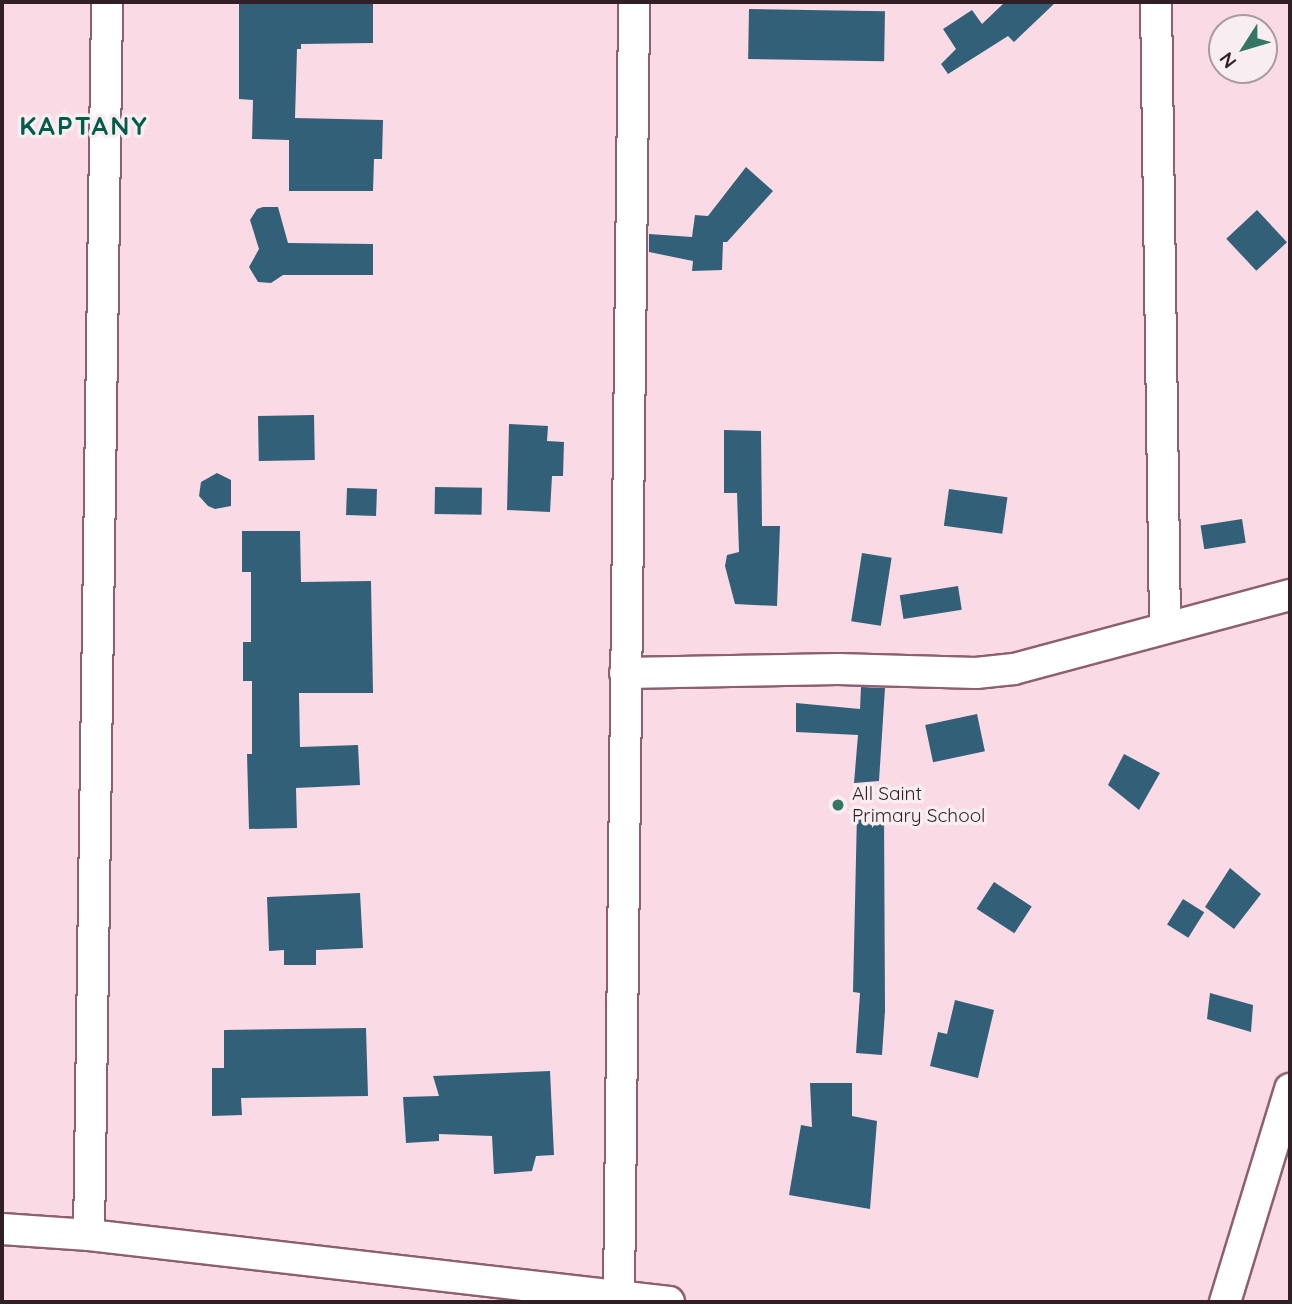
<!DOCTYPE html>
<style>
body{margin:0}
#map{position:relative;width:1292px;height:1304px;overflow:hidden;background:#fadae5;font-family:Quicksand,sans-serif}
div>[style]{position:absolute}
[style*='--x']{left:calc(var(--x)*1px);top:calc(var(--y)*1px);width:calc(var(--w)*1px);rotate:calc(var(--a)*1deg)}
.building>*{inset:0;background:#336079;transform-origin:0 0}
.roads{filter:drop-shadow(2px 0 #8d6071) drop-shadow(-2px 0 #8d6071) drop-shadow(0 2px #8d6071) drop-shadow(0 -2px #8d6071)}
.minor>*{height:30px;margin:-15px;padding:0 15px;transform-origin:15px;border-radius:15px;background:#fff}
.dots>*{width:19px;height:19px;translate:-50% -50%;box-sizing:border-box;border:4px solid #f8edf1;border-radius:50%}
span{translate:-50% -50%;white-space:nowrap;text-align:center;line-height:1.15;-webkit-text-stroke:7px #f8edf1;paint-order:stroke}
.poi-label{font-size:19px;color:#321f26}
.left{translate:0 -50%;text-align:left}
.district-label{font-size:26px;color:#025c4b;font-weight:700;letter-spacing:2px}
.frame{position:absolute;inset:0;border:4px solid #321f26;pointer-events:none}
.north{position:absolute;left:1208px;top:14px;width:70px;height:70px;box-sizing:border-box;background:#f8edf1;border:2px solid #a99ba0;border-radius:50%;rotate:233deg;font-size:19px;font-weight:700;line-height:28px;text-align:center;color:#321f26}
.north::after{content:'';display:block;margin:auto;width:24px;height:32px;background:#347564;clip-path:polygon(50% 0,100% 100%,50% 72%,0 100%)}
</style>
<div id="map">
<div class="building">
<i style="clip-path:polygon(239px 2px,373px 2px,373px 43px,301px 44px,301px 49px,297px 49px,295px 118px,383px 120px,382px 159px,374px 159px,373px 191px,289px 191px,289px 140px,252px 139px,253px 100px,239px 99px)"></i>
<i style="clip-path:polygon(1005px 2px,1056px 2px,1014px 42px,1008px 36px,948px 74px,941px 64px,956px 49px,943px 29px,972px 10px,982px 24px)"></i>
<i style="left:749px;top:9px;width:136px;height:50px;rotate:1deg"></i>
<i style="clip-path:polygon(746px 167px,773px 191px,727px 242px,723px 242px,722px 270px,692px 271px,693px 261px,649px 252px,649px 234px,692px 237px,695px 215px,708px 216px)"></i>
<i style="clip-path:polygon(263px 207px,278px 207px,288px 243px,373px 244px,373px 275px,283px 275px,271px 283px,258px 282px,249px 267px,259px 249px,250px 220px,257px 209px)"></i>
<i style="left:1257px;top:210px;width:44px;height:42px;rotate:47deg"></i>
<i style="left:314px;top:415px;width:45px;height:56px;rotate:89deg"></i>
<i style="clip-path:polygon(509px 424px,548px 426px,547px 441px,564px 442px,563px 476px,552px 476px,550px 512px,507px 510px)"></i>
<i style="clip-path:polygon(724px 430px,761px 431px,762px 526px,780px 526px,777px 606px,735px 604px,725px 566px,727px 555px,739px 552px,737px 493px,724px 493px)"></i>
<i style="clip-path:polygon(217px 473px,231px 480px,231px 506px,215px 509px,208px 506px,199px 496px,201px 482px)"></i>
<i style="left:435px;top:487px;width:47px;height:27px;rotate:1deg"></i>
<i style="left:347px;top:488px;width:30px;height:27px;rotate:2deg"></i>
<i style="left:949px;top:489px;width:59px;height:37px;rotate:8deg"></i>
<i style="left:1242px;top:519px;width:24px;height:42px;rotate:81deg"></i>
<i style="clip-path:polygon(242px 531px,300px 531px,301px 582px,371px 581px,373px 693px,299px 693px,300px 747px,358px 745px,360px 785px,296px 788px,297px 828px,249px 829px,247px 754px,252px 754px,252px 681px,243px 681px,243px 642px,251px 642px,251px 572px,242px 572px)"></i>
<i style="left:862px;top:553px;width:30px;height:69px;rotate:9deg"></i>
<i style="left:958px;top:586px;width:24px;height:59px;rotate:81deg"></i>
<i style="clip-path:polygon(861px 687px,885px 688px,879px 781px,854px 783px,858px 735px,796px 732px,796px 703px,860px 709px)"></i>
<i style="left:977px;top:714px;width:38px;height:53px;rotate:78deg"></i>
<i style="clip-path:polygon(1124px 754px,1160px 773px,1139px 810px,1108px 785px)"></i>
<i style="clip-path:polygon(884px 811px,885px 1011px,882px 1055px,856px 1053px,860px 993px,853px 992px,857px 813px)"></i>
<i style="clip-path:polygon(1230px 868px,1261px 894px,1234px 929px,1205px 907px)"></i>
<i style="left:994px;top:882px;width:45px;height:32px;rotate:33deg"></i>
<i style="clip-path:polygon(360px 893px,363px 948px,316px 950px,316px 965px,284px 965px,284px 950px,269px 951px,267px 897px)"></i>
<i style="left:1183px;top:899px;width:25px;height:30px;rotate:32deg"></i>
<i style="clip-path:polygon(1210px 993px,1253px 1005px,1251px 1032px,1207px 1019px)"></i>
<i style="clip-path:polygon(955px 1000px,994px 1010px,978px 1078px,930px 1066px,938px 1032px,947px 1034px)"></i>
<i style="clip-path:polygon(366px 1028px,368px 1096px,241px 1098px,242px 1115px,212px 1116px,212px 1068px,224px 1068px,224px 1030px)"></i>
<i style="clip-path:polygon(550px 1071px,554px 1155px,536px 1156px,532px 1171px,494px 1174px,492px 1136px,439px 1134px,439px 1141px,406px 1143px,403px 1097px,439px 1096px,433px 1076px)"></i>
<i style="clip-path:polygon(810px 1083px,852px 1083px,852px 1116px,877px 1121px,870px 1209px,789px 1195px,801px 1125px,812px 1127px)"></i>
</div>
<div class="roads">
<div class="minor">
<i style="--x:1156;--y:2;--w:625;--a:89.17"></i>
<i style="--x:625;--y:673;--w:213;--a:-1.1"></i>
<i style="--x:838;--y:669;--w:138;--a:1.7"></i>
<i style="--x:976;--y:673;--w:38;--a:-6"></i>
<i style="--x:1014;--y:669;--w:286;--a:-15"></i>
<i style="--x:2;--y:1229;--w:87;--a:3.9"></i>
<i style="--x:89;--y:1235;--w:584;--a:6.59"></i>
<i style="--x:89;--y:1235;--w:1233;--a:-89.16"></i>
<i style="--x:619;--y:1294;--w:1292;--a:-89.33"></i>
<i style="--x:1225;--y:1302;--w:223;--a:-73"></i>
</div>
</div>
<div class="dots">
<i style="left:838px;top:805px;background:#347564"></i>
</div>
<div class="poi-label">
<span class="left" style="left:852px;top:805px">All Saint<br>Primary School</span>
</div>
<div class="district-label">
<span style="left:84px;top:126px">KAPTANY</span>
</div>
<div class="frame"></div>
<div class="north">N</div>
</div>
